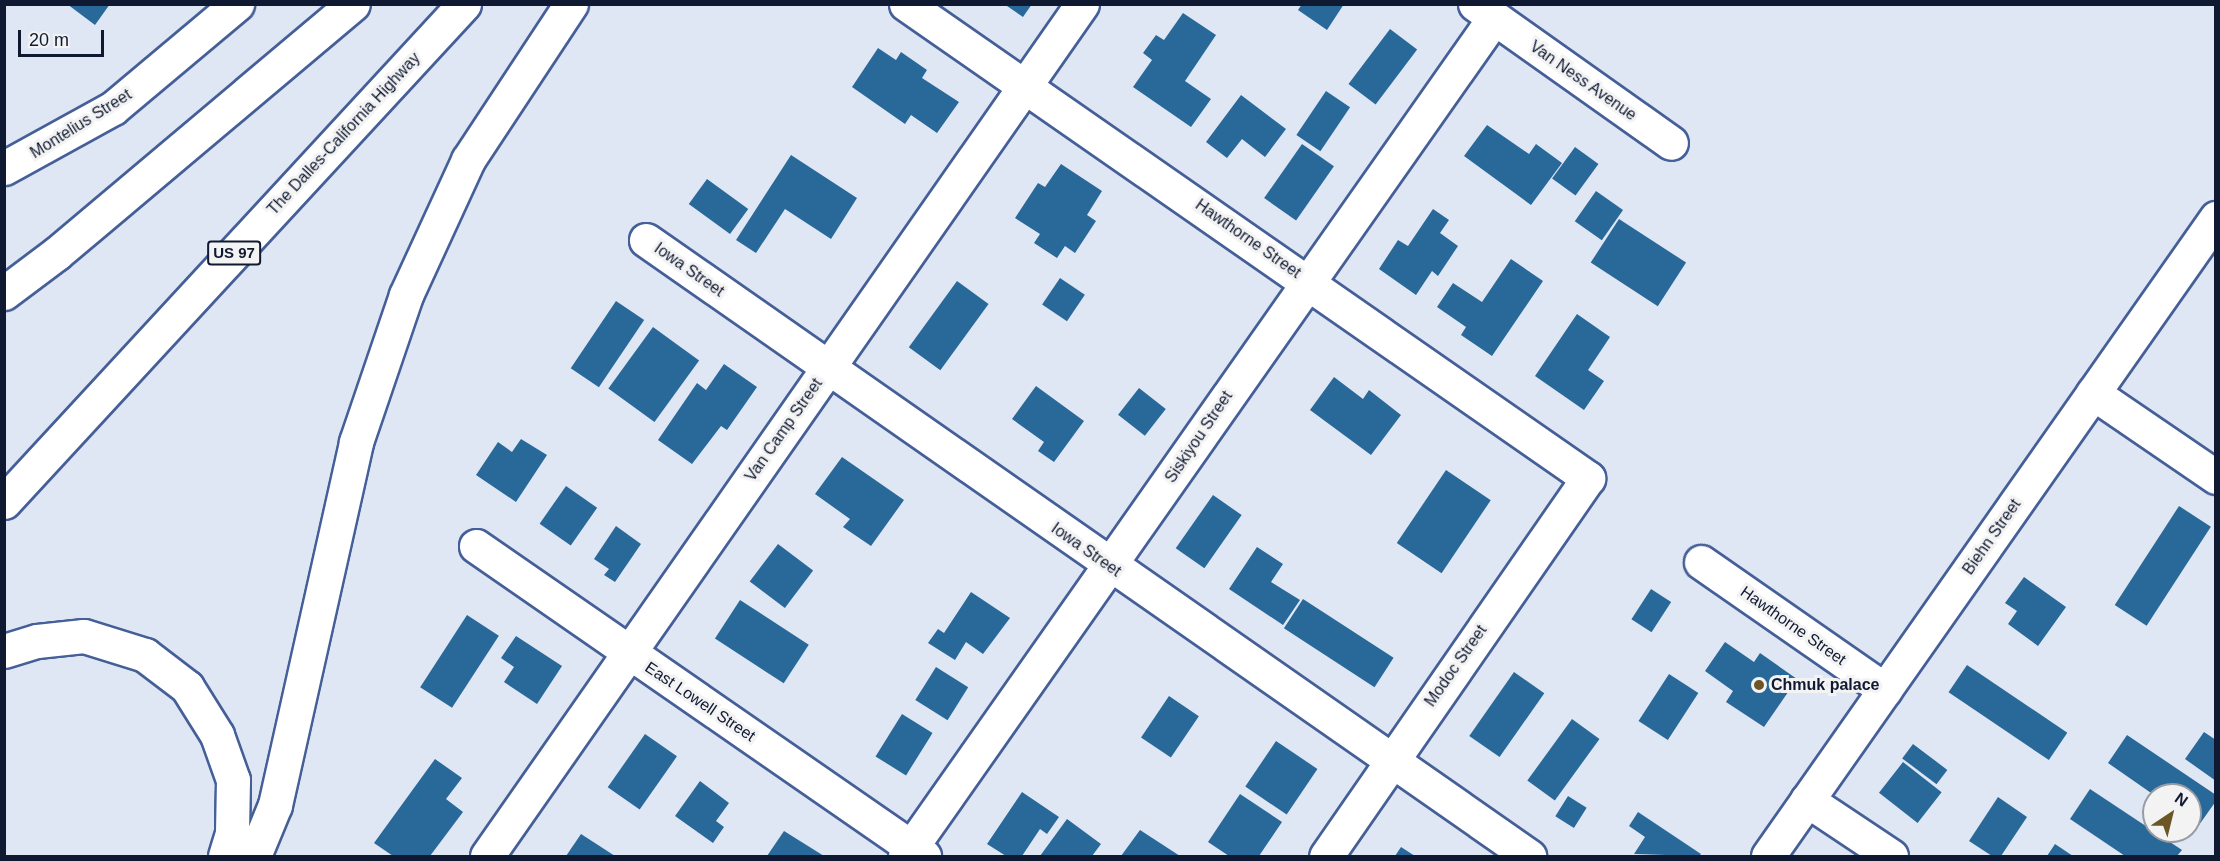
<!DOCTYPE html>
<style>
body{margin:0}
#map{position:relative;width:2220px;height:861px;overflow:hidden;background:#e0e7f4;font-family:Helvetica,sans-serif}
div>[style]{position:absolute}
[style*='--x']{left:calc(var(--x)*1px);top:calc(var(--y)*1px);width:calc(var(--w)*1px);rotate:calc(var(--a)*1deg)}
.building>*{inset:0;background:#296999;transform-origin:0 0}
.roads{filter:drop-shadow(2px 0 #455f98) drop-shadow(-2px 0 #455f98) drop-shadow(0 2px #455f98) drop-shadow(0 -2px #455f98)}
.minor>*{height:33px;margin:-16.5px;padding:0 16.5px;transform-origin:16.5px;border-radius:16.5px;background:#fff}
.highway>*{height:33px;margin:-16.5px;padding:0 16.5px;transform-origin:16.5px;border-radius:16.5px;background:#fff}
.dots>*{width:16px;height:16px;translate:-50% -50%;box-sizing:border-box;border:3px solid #f3f3f3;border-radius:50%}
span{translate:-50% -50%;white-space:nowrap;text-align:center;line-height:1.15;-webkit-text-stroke:6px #f3f3f3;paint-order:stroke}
.shield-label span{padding:2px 4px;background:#f3f3f3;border:2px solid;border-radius:4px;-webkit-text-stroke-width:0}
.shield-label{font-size:15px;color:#0f1931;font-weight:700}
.street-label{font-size:16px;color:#0f1931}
.poi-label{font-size:16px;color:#0f1931;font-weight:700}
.left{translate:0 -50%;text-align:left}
.frame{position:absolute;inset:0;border:6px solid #0f1931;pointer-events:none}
.north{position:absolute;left:2142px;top:783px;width:60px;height:60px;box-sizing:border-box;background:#f3f3f3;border:2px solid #989ca5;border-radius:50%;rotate:35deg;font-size:16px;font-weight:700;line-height:24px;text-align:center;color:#0f1931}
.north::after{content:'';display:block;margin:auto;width:21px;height:27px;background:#6c5626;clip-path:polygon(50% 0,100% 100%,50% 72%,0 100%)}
.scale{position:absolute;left:18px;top:30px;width:86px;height:27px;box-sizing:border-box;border:3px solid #0f1931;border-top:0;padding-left:8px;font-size:18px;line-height:21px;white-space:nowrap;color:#0f1931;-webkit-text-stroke:4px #f3f3f3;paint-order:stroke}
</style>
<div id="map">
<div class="building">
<i style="clip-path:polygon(67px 4px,110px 4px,95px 25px)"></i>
<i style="clip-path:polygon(1004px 4px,1032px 4px,1023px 17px)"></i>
<i style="clip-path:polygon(1302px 4px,1344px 4px,1327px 30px,1298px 10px)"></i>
<i style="clip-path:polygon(1183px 13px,1216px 35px,1185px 81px,1211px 99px,1191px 127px,1133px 87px,1152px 60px,1143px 53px,1156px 35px,1164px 40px)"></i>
<i style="left:1390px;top:29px;width:34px;height:69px;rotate:37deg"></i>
<i style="clip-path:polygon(878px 48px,896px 60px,901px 52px,927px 70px,922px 78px,959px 102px,937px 133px,911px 115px,905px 124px,852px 87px)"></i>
<i style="left:1326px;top:91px;width:29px;height:53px;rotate:34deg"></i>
<i style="clip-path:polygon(1241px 95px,1286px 129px,1265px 157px,1242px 139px,1227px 158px,1206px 142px)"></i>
<i style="clip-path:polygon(1487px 125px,1529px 154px,1536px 144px,1562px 163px,1531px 205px,1464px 156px)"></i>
<i style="left:1302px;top:144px;width:39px;height:66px;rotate:35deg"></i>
<i style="left:1575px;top:147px;width:29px;height:39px;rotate:36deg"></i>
<i style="clip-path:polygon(791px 155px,857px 198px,831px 239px,785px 209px,756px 253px,736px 240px)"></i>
<i style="clip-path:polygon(1061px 164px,1102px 191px,1087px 215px,1096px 221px,1075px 253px,1065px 246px,1057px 258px,1034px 243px,1040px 234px,1015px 218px,1038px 183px,1045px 187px)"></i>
<i style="left:707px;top:179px;width:51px;height:31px;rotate:36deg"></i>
<i style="left:1596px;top:191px;width:33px;height:37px;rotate:35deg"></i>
<i style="clip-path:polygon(1433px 209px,1449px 220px,1440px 233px,1458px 246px,1438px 276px,1432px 271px,1416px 295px,1379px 269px,1398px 240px,1408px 246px)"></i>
<i style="left:1619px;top:219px;width:80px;height:52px;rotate:33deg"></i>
<i style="clip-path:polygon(1511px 259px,1543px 281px,1492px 356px,1461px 335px,1466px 327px,1437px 307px,1453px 283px,1482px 302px)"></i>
<i style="left:1060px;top:278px;width:30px;height:32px;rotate:34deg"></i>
<i style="left:957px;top:281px;width:39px;height:82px;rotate:36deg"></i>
<i style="left:616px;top:301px;width:34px;height:81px;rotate:34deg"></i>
<i style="clip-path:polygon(1577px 314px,1610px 337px,1588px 370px,1604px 381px,1584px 410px,1535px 376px)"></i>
<i style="left:653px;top:327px;width:57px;height:76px;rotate:36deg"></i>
<i style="clip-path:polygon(724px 364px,757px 387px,727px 430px,721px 426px,692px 464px,658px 440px,697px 383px,706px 390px)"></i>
<i style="clip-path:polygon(1334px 377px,1363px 399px,1369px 390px,1401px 415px,1371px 455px,1310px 410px)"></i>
<i style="clip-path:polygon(1036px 386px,1084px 421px,1054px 462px,1038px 451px,1044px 442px,1012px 419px)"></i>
<i style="left:1139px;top:388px;width:34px;height:34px;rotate:38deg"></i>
<i style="clip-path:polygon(521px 439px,547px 455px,516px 502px,476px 475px,498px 442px,512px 452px)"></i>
<i style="clip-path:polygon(842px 457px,904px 500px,871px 546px,843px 527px,850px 519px,815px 494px)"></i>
<i style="left:1446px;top:470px;width:54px;height:88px;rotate:34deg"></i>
<i style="left:566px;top:486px;width:38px;height:46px;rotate:35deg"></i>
<i style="left:1213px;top:495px;width:35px;height:65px;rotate:35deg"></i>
<i style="left:2179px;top:506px;width:38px;height:118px;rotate:33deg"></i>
<i style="clip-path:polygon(616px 526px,641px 544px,615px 582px,604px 575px,609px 569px,594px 559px)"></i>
<i style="left:778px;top:544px;width:44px;height:47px;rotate:37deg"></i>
<i style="clip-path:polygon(1257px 547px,1283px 564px,1271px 582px,1300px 600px,1283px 625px,1229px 589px)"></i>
<i style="clip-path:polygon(2024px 577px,2066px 607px,2038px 646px,2008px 624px,2017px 611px,2005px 603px)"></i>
<i style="left:1651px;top:589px;width:24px;height:36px;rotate:33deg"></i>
<i style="clip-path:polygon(971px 592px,1010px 618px,983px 654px,966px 642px,955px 660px,928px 643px,938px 629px,944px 633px)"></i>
<i style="left:1303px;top:599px;width:108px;height:35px;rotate:33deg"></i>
<i style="left:740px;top:600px;width:82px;height:46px;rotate:33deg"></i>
<i style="left:467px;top:615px;width:38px;height:86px;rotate:33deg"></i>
<i style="clip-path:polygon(516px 636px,562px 666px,537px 704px,504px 682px,514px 667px,501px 658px)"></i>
<i style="clip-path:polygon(1725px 642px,1754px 662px,1760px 653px,1797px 679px,1764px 727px,1726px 702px,1733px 691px,1705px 671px)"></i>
<i style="left:1967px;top:665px;width:121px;height:33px;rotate:34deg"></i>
<i style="left:936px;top:667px;width:38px;height:39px;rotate:32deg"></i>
<i style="left:1514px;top:672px;width:37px;height:78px;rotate:35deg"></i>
<i style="left:1669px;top:674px;width:35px;height:56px;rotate:33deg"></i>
<i style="left:1169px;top:696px;width:36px;height:50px;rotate:34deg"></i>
<i style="left:902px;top:714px;width:36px;height:50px;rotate:32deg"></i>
<i style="left:1572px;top:719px;width:34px;height:76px;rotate:36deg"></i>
<i style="clip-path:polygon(2204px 732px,2216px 740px,2216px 781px,2185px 759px)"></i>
<i style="left:645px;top:734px;width:39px;height:65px;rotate:35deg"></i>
<i style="clip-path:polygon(2127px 735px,2216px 795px,2216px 801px,2199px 825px,2190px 819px,2190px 795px,2154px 795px,2108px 763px)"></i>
<i style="left:1276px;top:741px;width:50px;height:55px;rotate:34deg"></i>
<i style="left:1913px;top:744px;width:43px;height:18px;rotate:37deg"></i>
<i style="clip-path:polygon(435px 759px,462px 778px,446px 799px,463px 812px,430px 856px,393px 856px,374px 843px)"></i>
<i style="left:1903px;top:762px;width:49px;height:39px;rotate:38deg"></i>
<i style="clip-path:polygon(700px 781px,729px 803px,716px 821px,724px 827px,713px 843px,675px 816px)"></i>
<i style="clip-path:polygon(2090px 789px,2182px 850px,2177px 856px,2125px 856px,2070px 819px)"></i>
<i style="clip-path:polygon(1022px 792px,1059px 817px,1047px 834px,1040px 829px,1022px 856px,1006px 856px,987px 844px)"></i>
<i style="clip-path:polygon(1240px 794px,1282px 822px,1259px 856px,1229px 856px,1208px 842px)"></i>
<i style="left:1568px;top:796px;width:22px;height:24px;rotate:32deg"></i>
<i style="clip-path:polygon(1998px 797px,2027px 817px,2001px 856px,1992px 856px,1969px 841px)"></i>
<i style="clip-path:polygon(1638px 812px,1701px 854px,1699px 856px,1634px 854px,1645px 837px,1629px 826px)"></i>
<i style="clip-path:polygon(1067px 819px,1101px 844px,1092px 856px,1040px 856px)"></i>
<i style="clip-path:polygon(1140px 830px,1180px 856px,1121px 856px)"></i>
<i style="clip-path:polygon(784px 831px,824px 856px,767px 856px)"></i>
<i style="clip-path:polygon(581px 834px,615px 856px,566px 856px)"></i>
<i style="clip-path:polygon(2055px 844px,2073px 856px,2047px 856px)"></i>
<i style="clip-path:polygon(1401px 847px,1415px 856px,1395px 856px)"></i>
</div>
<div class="roads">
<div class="minor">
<i style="--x:906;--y:4;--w:831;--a:34.8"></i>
<i style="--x:1588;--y:478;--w:460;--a:124.7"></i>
<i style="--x:1475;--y:4;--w:240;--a:35.3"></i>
<i style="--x:4;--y:168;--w:124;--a:-28.8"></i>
<i style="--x:113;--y:108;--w:162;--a:-40"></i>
<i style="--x:646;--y:240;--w:1077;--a:34.9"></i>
<i style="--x:2093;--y:393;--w:149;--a:34.3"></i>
<i style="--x:476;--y:546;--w:545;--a:34.68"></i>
<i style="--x:1701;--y:562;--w:224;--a:34.8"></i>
<i style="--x:1807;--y:800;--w:101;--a:33.7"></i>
<i style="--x:487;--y:856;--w:1039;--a:-55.07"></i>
<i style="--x:905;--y:856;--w:1024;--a:-54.9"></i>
<i style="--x:1768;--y:856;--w:780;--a:-54.92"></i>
</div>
<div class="highway">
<i style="--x:4;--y:293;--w:65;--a:-36.9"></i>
<i style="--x:56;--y:254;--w:388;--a:-40.1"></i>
<i style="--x:4;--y:502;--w:678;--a:-47.27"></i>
<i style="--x:4;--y:651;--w:34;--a:-17"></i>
<i style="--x:37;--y:641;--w:47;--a:-6.1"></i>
<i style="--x:84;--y:636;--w:64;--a:17.3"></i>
<i style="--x:145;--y:655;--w:53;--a:37.3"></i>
<i style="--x:187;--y:687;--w:57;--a:58"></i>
<i style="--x:217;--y:735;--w:48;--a:70.4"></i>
<i style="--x:233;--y:780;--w:53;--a:91.1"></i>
<i style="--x:232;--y:833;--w:24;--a:107"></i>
<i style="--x:254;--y:856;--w:55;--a:-67.6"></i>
<i style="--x:275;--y:805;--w:372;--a:-77.4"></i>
<i style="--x:356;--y:442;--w:155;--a:-71.2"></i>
<i style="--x:406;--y:295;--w:149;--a:-65.3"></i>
<i style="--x:468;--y:160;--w:187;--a:-56.6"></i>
</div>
</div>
<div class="dots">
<i style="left:1759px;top:685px;background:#6c5626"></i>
</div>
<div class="shield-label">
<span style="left:234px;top:253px">US 97</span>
</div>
<div class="street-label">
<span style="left:1583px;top:81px;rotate:35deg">Van Ness Avenue</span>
<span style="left:81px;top:124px;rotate:-32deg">Montelius Street</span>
<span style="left:344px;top:134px;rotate:-47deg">The Dalles-California Highway</span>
<span style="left:1248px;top:239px;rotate:35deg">Hawthorne Street</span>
<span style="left:689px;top:270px;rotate:35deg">Iowa Street</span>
<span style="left:784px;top:430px;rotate:-55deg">Van Camp Street</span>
<span style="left:1199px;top:437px;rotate:-56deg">Siskiyou Street</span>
<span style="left:1992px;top:537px;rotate:-55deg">Biehn Street</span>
<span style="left:1086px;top:550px;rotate:35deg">Iowa Street</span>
<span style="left:1793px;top:626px;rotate:35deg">Hawthorne Street</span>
<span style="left:1456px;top:666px;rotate:-55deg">Modoc Street</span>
<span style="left:700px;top:702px;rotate:34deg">East Lowell Street</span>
</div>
<div class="poi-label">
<span class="left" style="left:1771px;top:685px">Chmuk palace</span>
</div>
<div class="frame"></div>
<div class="north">N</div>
<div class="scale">20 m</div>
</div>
